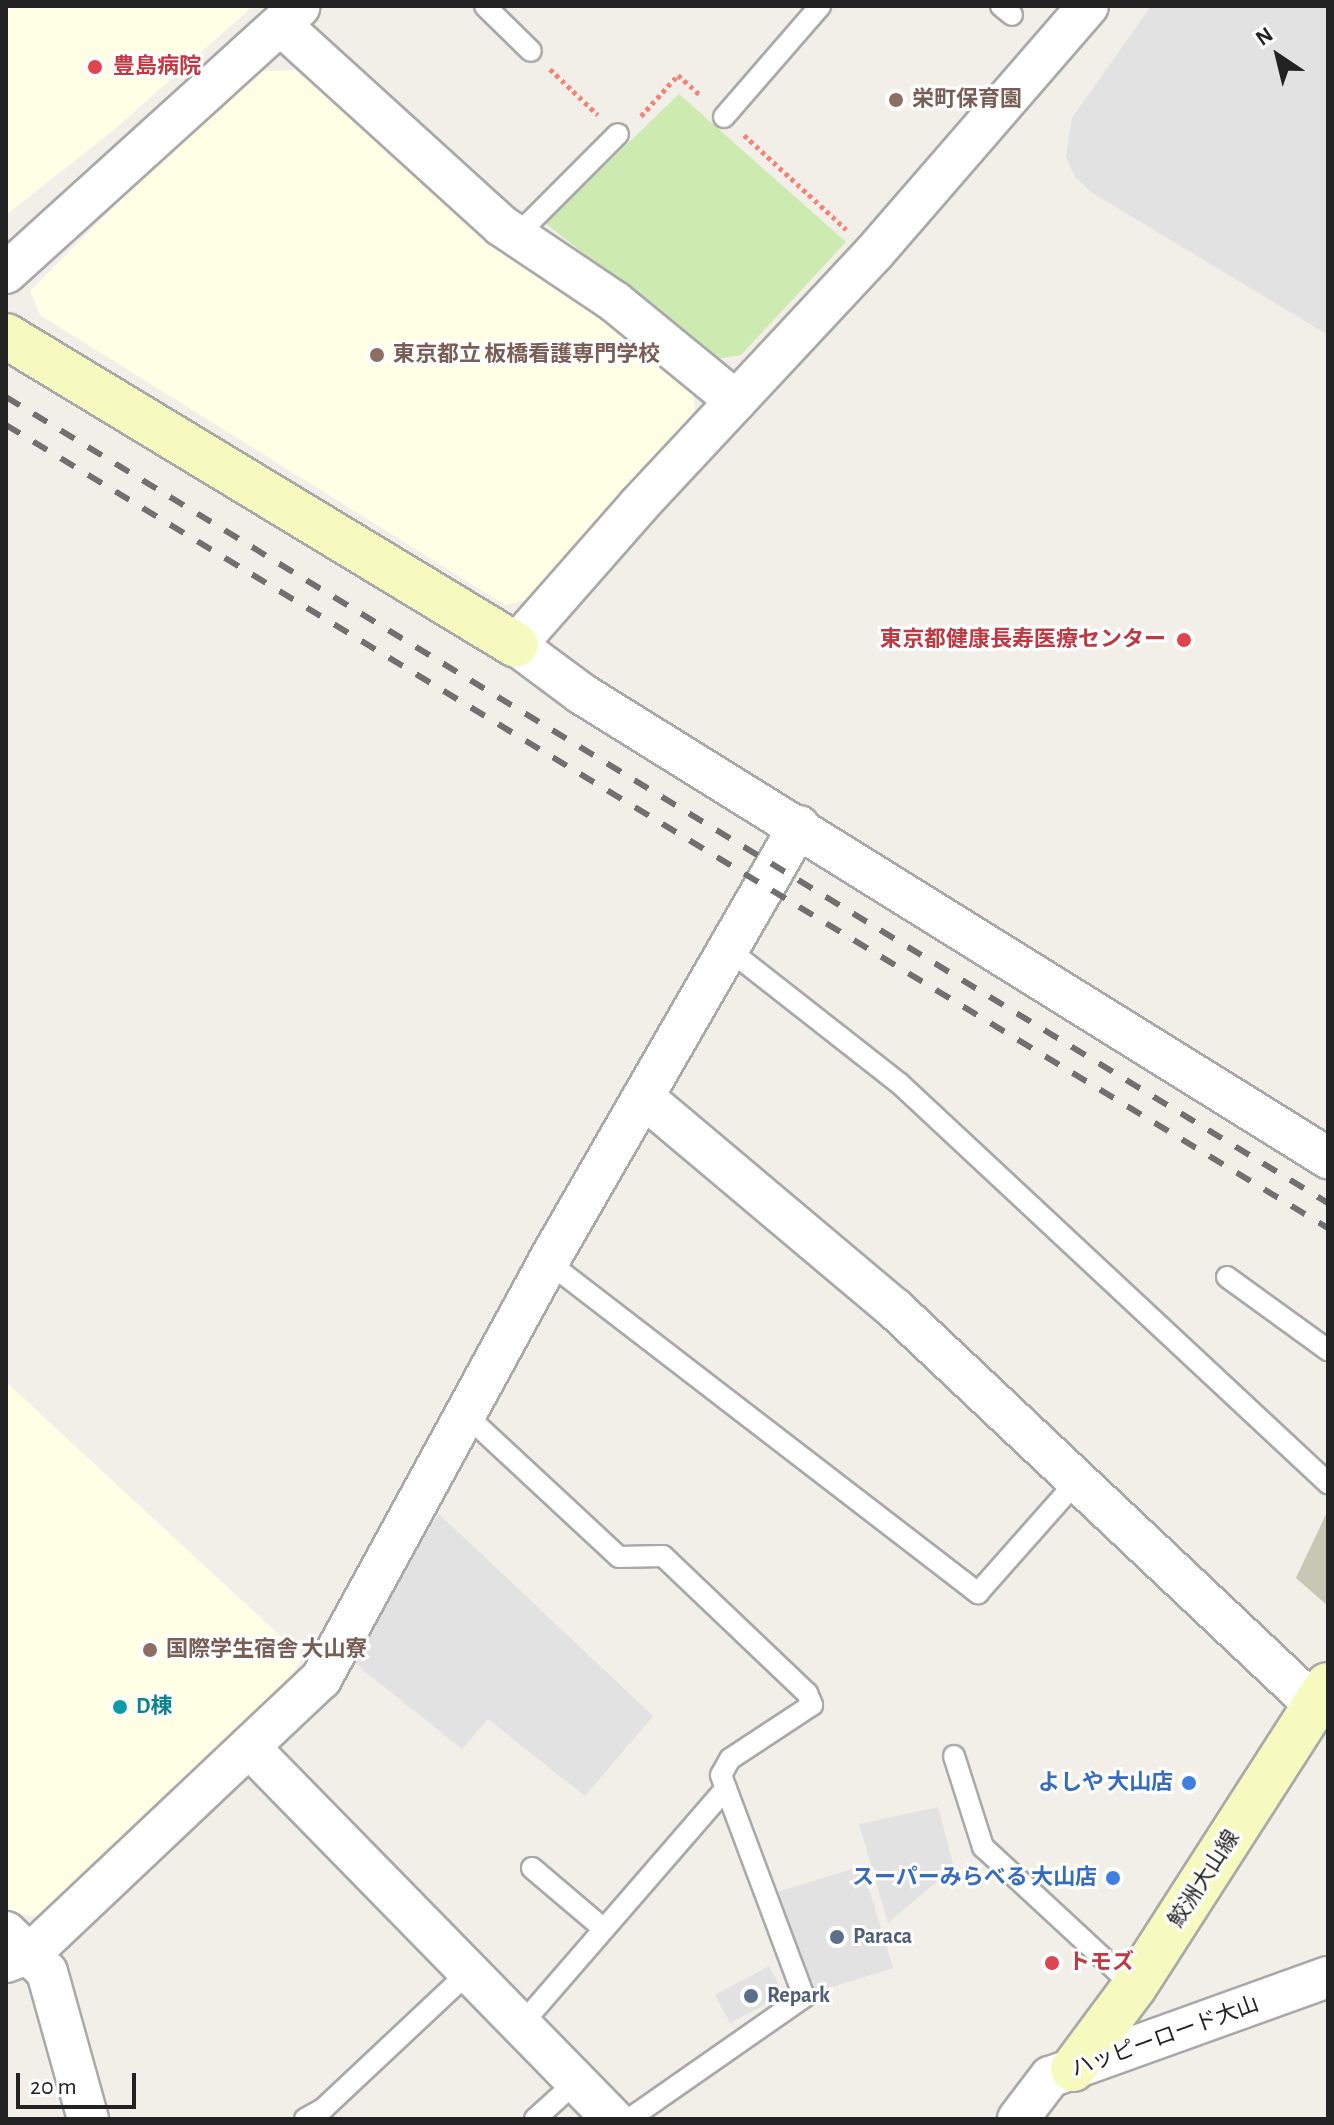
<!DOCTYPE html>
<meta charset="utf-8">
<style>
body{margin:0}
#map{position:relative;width:1334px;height:2125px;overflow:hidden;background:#f2efe9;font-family:"Alegreya Sans","Noto Sans JP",sans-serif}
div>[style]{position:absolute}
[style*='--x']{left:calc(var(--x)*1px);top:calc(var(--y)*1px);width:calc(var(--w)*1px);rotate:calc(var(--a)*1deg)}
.education>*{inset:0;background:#ffffe5}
.construction>*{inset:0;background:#c7c7b4}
.grass>*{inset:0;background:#cdebb0}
.parking>*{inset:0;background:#e2e2e2;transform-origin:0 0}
.path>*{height:5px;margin-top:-2.5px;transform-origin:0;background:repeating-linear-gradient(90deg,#fa8072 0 4px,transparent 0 8px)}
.roads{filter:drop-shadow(2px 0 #a9a9a9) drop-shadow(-2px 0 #a9a9a9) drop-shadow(0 2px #a9a9a9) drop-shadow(0 -2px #a9a9a9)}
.lane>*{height:20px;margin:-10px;padding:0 10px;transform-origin:10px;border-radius:10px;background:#fff}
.street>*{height:40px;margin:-20px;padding:0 20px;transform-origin:20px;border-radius:20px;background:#fff}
.secondary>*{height:44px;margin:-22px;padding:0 22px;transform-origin:22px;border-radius:22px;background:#f7fabf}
.rail>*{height:6px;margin-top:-3px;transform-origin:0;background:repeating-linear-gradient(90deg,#707070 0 16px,transparent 0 32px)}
.dots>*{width:22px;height:22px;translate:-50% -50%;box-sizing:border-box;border:4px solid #fff;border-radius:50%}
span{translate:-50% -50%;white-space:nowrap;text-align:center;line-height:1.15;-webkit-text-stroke:6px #fff;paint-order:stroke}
.health-label{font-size:22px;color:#be3a42;font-weight:700}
.left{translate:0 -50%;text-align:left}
.right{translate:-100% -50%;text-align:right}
.education-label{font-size:22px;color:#785e54;font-weight:700}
.culture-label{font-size:22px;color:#0d838f;font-weight:700}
.shop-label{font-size:22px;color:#366cbe;font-weight:700}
.street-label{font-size:22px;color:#222}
.service-label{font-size:22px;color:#4e5e75;font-weight:700}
.frame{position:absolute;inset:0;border:8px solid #222;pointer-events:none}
.north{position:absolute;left:1238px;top:16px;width:80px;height:80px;-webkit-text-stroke:6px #fff;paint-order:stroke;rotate:325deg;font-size:22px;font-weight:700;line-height:32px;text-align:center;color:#222}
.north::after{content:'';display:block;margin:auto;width:28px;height:36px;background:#222;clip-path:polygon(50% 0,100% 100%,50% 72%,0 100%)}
.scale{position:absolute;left:16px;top:2073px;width:120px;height:36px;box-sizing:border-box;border:4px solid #222;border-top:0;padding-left:10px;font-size:24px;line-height:28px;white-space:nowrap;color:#222;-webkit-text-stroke:6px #fff;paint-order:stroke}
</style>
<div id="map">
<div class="education">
<i style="clip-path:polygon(6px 6px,253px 6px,115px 129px,6px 215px)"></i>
<i style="clip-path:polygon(296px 70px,497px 247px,608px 317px,693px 393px,695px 411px,531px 599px,505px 605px,40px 315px,30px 291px,248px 72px)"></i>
<i style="clip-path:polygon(6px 1382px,303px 1657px,283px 1690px,41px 1917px,6px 1912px)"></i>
</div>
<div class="construction">
<i style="clip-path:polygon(1328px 1510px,1328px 1606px,1296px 1578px)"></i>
</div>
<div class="grass">
<i style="clip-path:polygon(679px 94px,846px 242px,741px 355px,718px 359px,545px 223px)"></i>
</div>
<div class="parking">
<i style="clip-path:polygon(1151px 6px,1328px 6px,1328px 335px,1091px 192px,1075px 177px,1066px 157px,1072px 118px)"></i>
<i style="clip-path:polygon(438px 1513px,653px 1716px,585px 1796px,488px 1719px,462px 1749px,353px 1662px)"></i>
<i style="clip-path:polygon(938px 1807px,954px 1867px,888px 1923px,859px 1824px)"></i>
<i style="left:862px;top:1866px;width:107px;height:93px;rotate:73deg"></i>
<i style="left:769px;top:1966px;width:32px;height:61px;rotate:62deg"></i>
</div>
<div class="path">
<i style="--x:550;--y:69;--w:66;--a:43.8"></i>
<i style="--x:641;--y:116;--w:55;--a:-47.9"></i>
<i style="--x:678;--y:75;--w:31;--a:42"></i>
<i style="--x:744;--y:135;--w:139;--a:42.7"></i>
</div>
<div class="roads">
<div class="lane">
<i style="--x:485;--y:6;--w:64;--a:44.4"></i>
<i style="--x:1001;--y:6;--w:14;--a:39"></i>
<i style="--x:724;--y:117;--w:147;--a:-49.1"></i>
<i style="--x:516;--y:236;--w:144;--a:-45"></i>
<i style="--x:728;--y:949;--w:217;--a:38.1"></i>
<i style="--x:899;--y:1083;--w:587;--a:43"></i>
<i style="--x:548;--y:1262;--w:543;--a:37.59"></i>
<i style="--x:978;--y:1593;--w:149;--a:-48.5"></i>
<i style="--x:1227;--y:1277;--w:125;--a:35.9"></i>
<i style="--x:465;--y:1414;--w:210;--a:42.9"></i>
<i style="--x:619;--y:1557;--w:44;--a:-1.3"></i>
<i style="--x:663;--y:1556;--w:199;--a:43.6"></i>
<i style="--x:807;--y:1693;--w:13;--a:67"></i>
<i style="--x:812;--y:1705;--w:98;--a:146.6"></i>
<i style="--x:730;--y:1759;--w:18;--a:119"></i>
<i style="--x:721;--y:1775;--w:237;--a:69.5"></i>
<i style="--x:804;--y:1997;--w:213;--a:145.1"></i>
<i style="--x:954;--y:1756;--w:96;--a:72.3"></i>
<i style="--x:983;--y:1847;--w:206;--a:42.8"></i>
<i style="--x:532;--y:1868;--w:94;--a:40.3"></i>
<i style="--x:521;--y:2025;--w:313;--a:-49.1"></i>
<i style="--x:305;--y:2119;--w:21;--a:-29"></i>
<i style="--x:323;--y:2109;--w:200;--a:-43.2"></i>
<i style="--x:535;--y:2119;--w:57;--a:-42.1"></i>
</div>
<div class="street">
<i style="--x:1088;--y:6;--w:328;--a:130.9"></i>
<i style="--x:873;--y:254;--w:343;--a:133"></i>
<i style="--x:639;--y:505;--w:186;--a:131.3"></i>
<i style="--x:516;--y:645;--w:82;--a:36.6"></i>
<i style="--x:582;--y:694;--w:879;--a:31.88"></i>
<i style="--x:282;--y:26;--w:297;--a:42.3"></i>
<i style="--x:502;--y:226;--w:136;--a:33.9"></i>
<i style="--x:615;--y:302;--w:156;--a:39.3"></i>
<i style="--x:6;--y:273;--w:396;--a:-42.2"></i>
<i style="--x:643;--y:1097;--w:329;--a:40.1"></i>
<i style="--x:895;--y:1309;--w:579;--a:43.32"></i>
<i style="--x:249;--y:1747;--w:520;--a:45.62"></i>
<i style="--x:6;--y:1932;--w:57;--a:44.3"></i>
<i style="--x:47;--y:1972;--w:153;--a:74.4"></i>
<i style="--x:6;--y:1962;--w:28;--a:-21"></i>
<i style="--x:32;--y:1952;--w:398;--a:-43.4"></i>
<i style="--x:321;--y:1679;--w:475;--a:-61.4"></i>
<i style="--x:548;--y:1262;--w:503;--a:-60.07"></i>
<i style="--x:1018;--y:2119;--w:53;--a:-52.7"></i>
<i style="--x:1050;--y:2077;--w:295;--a:-19.8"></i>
</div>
<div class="secondary">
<i style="--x:6;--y:336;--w:596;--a:31.21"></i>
<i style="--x:1073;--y:2069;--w:102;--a:-53.4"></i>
<i style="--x:1134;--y:1987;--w:359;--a:-57.3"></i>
</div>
</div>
<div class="rail">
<i style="--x:6;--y:397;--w:1548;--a:31.37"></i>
<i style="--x:6;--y:425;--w:1547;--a:31.28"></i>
</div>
<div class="dots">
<i style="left:95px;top:67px;background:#e0444e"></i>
<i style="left:896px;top:100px;background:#8d6e63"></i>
<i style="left:377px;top:355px;background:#8d6e63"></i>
<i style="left:1184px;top:640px;background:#e0444e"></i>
<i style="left:150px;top:1650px;background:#8d6e63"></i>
<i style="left:120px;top:1707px;background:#0f9aa8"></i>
<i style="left:1189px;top:1783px;background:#3f7fe0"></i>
<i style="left:1113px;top:1878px;background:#3f7fe0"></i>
<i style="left:837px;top:1937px;background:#5c6f8a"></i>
<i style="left:1052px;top:1963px;background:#e0444e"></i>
<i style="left:751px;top:1996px;background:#5c6f8a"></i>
</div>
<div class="health-label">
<span class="left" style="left:113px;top:67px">豊島病院</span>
<span class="right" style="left:1166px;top:640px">東京都健康長寿医療センター</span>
<span class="left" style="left:1068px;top:1963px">トモズ</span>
</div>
<div class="education-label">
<span class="left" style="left:912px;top:100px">栄町保育園</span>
<span class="left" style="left:393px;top:355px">東京都立 板橋看護専門学校</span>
<span class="left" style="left:166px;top:1650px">国際学生宿舎 大山寮</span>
</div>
<div class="culture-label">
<span class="left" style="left:136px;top:1707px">D棟</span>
</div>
<div class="shop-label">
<span class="right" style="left:1173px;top:1783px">よしや 大山店</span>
<span class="right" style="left:1097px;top:1878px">スーパーみらべる 大山店</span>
</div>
<div class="street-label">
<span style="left:1204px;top:1879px;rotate:-57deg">鮫洲大山線</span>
<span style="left:1165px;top:2037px;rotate:-20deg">ハッピーロード大山</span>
</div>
<div class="service-label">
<span class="left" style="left:853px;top:1937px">Paraca</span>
<span class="left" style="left:767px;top:1996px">Repark</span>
</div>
<div class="frame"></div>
<div class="north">N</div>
<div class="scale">20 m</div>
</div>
